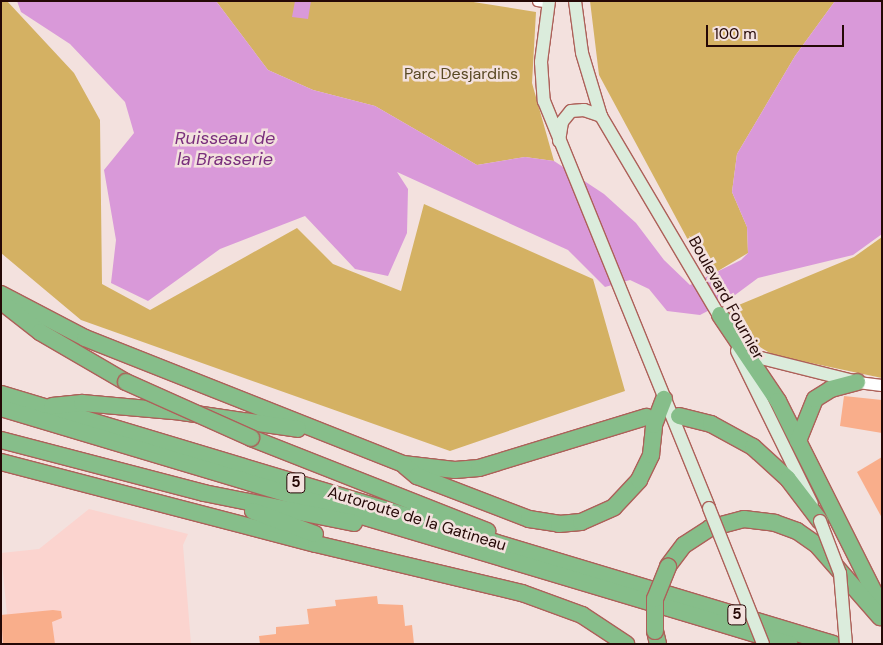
<!DOCTYPE html>
<style>
body{margin:0}
#map{position:relative;width:883px;height:645px;overflow:hidden;background:#f3e1de;font-family:"DM Sans",sans-serif}
div>[style]{position:absolute}
[style*='--x']{left:calc(var(--x)*1px);top:calc(var(--y)*1px);width:calc(var(--w)*1px);rotate:calc(var(--a)*1deg)}
.built>*{inset:0;background:#fbd4cf}
.green>*{inset:0;background:#d4b163}
.water>*{inset:0;background:#d999d9}
.building>*{inset:0;background:#f9ae8b}
.roads{filter:drop-shadow(1px 0 #ad6059) drop-shadow(-1px 0 #ad6059) drop-shadow(0 1px #ad6059) drop-shadow(0 -1px #ad6059)}
.minor>*{height:9px;margin:-4.5px;padding:0 4.5px;transform-origin:4.5px;border-radius:4.5px;background:#fff}
.tertiary>*{height:11px;margin:-5.5px;padding:0 5.5px;transform-origin:5.5px;border-radius:5.5px;background:#fff}
.secondary>*{height:12px;margin:-6px;padding:0 6px;transform-origin:6px;border-radius:6px;background:#dbecdc}
.motorway>*{height:16px;margin:-8px;padding:0 8px;transform-origin:8px;border-radius:8px;background:#86be8a}
.bridges{filter:drop-shadow(1px 0 #ad6059) drop-shadow(-1px 0 #ad6059) drop-shadow(0 1px #ad6059) drop-shadow(0 -1px #ad6059)}
.secondary-bridge>*{height:12px;margin:-6px;padding:0 6px;transform-origin:6px;border-radius:6px;background:#dbecdc}
.motorway-bridge>*{height:16px;margin:-8px;padding:0 8px;transform-origin:8px;border-radius:8px;background:#86be8a}
span{translate:-50% -50%;white-space:nowrap;text-align:center;line-height:1.15;-webkit-text-stroke:5px #f3e1de;paint-order:stroke}
.shield-label span{padding:1px 4px;background:#f3e1de;border:1px solid;border-radius:4px;-webkit-text-stroke-width:0}
.shield-label{font-size:15px;color:#250806;font-weight:700}
.park-label{font-size:16px;color:#594924}
.street-label{font-size:16px;color:#250806}
.water-label{font-size:18px;color:#7a2f7d;font-style:italic}
.frame{position:absolute;inset:0;border:2px solid #250806;pointer-events:none}
.scale{position:absolute;left:706px;top:25px;width:138px;height:22px;box-sizing:border-box;border:2px solid #250806;border-top:0;padding-left:6px;font-size:15px;line-height:18px;white-space:nowrap;color:#250806;-webkit-text-stroke:4px #f3e1de;paint-order:stroke}
</style>
<div id="map">
<div class="built">
<i style="clip-path:polygon(89px 509px,188px 534px,183px 545px,191px 644px,1px 644px,1px 615px,7px 614px,1px 553px,39px 549px)"></i>
</div>
<div class="green">
<i style="clip-path:polygon(1px 1px,7px 1px,74px 73px,100px 120px,102px 284px,150px 310px,297px 228px,333px 264px,401px 291px,424px 204px,593px 279px,625px 391px,450px 451px,81px 320px,1px 253px)"></i>
<i style="clip-path:polygon(216px 1px,467px 1px,536px 12px,532px 83px,554px 161px,525px 157px,477px 165px,375px 106px,313px 90px,268px 70px)"></i>
<i style="clip-path:polygon(590px 1px,835px 1px,795px 56px,737px 154px,732px 192px,747px 227px,748px 253px,708px 277px,599px 75px)"></i>
<i style="clip-path:polygon(882px 237px,882px 378px,773px 355px,752px 342px,736px 322px,729px 309px,854px 257px)"></i>
</div>
<div class="water">
<i style="clip-path:polygon(17px 1px,216px 1px,268px 70px,313px 90px,375px 106px,477px 165px,525px 157px,554px 161px,604px 194px,636px 223px,664px 260px,690px 285px,741px 260px,748px 253px,747px 227px,732px 192px,737px 154px,795px 56px,835px 1px,882px 1px,882px 234px,853px 255px,758px 278px,727px 301px,700px 315px,667px 311px,649px 289px,630px 280px,605px 287px,568px 250px,397px 172px,408px 189px,407px 233px,388px 276px,355px 269px,305px 216px,220px 249px,148px 301px,111px 283px,116px 240px,104px 170px,134px 133px,125px 102px,70px 44px,21px 12px)"></i>
<i style="clip-path:polygon(295px 1px,311px 1px,308px 19px,292px 17px)"></i>
</div>
<div class="building">
<i style="clip-path:polygon(844px 396px,882px 400px,882px 433px,840px 426px)"></i>
<i style="clip-path:polygon(882px 457px,882px 518px,857px 472px)"></i>
<i style="clip-path:polygon(377px 596px,378px 604px,403px 605px,405px 626px,412px 625px,414px 644px,260px 644px,259px 636px,276px 634px,276px 627px,309px 624px,307px 609px,336px 606px,335px 600px)"></i>
<i style="clip-path:polygon(53px 610px,61px 611px,62px 618px,52px 622px,55px 644px,3px 644px,1px 615px)"></i>
</div>
<div class="roads">
<div class="minor">
<i style="--x:537;--y:1;--w:12;--a:9"></i>
</div>
<div class="tertiary">
<i style="--x:857;--y:382;--w:25;--a:7"></i>
</div>
<div class="secondary">
<i style="--x:549;--y:1;--w:62;--a:97.5"></i>
<i style="--x:541;--y:62;--w:39;--a:86"></i>
<i style="--x:544;--y:101;--w:439;--a:67.9"></i>
<i style="--x:575;--y:1;--w:52;--a:82.3"></i>
<i style="--x:582;--y:53;--w:66;--a:73.2"></i>
<i style="--x:601;--y:116;--w:239;--a:59.4"></i>
<i style="--x:559;--y:141;--w:19;--a:-81"></i>
<i style="--x:562;--y:122;--w:14;--a:-51"></i>
<i style="--x:571;--y:111;--w:13;--a:-4"></i>
<i style="--x:584;--y:110;--w:18;--a:19"></i>
<i style="--x:737;--y:351;--w:170;--a:63.9"></i>
<i style="--x:749;--y:355;--w:111;--a:14"></i>
</div>
<div class="motorway">
<i style="--x:1;--y:294;--w:95;--a:27.6"></i>
<i style="--x:85;--y:338;--w:342;--a:21.6"></i>
<i style="--x:403;--y:464;--w:52;--a:6.6"></i>
<i style="--x:455;--y:470;--w:24;--a:-5"></i>
<i style="--x:479;--y:468;--w:175;--a:-17"></i>
<i style="--x:8;--y:307;--w:41;--a:38"></i>
<i style="--x:40;--y:332;--w:99;--a:30.2"></i>
<i style="--x:720;--y:315;--w:104;--a:56"></i>
<i style="--x:778;--y:401;--w:232;--a:63.3"></i>
<i style="--x:1;--y:394;--w:869;--a:16.72"></i>
<i style="--x:52;--y:406;--w:30;--a:-6"></i>
<i style="--x:82;--y:403;--w:100;--a:5.1"></i>
<i style="--x:182;--y:412;--w:117;--a:8.3"></i>
<i style="--x:1;--y:408;--w:823;--a:16.67"></i>
<i style="--x:679;--y:416;--w:33;--a:14"></i>
<i style="--x:711;--y:424;--w:48;--a:28.7"></i>
<i style="--x:753;--y:447;--w:47;--a:42.4"></i>
<i style="--x:788;--y:479;--w:53;--a:52.7"></i>
<i style="--x:251;--y:438;--w:254;--a:21.5"></i>
<i style="--x:1;--y:440;--w:210;--a:14.6"></i>
<i style="--x:204;--y:493;--w:153;--a:11.3"></i>
<i style="--x:798;--y:441;--w:45;--a:-68"></i>
<i style="--x:815;--y:399;--w:19;--a:-32"></i>
<i style="--x:831;--y:389;--w:27;--a:-15"></i>
<i style="--x:1;--y:462;--w:325;--a:14.6"></i>
<i style="--x:316;--y:544;--w:212;--a:13.4"></i>
<i style="--x:522;--y:593;--w:64;--a:20.1"></i>
<i style="--x:582;--y:615;--w:53;--a:33.4"></i>
<i style="--x:405;--y:466;--w:16;--a:40"></i>
<i style="--x:417;--y:476;--w:120;--a:21"></i>
<i style="--x:529;--y:519;--w:30;--a:9"></i>
<i style="--x:559;--y:524;--w:22;--a:-5"></i>
<i style="--x:581;--y:522;--w:36;--a:-24"></i>
<i style="--x:614;--y:507;--w:37;--a:-47"></i>
<i style="--x:639;--y:480;--w:28;--a:-64"></i>
<i style="--x:651;--y:455;--w:30;--a:-84"></i>
<i style="--x:654;--y:425;--w:28;--a:-69"></i>
<i style="--x:253;--y:511;--w:66;--a:20.4"></i>
<i style="--x:668;--y:566;--w:26;--a:-53"></i>
<i style="--x:684;--y:545;--w:31;--a:-33"></i>
<i style="--x:710;--y:528;--w:35;--a:-15"></i>
<i style="--x:744;--y:519;--w:31;--a:7"></i>
<i style="--x:775;--y:523;--w:23;--a:20"></i>
<i style="--x:797;--y:531;--w:24;--a:35"></i>
<i style="--x:817;--y:545;--w:96;--a:48.8"></i>
<i style="--x:655;--y:631;--w:13;--a:77"></i>
</div>
</div>
<div class="bridges">
<div class="secondary-bridge">
<i style="--x:709;--y:508;--w:146;--a:68.3"></i>
<i style="--x:820;--y:521;--w:56;--a:69"></i>
<i style="--x:840;--y:573;--w:71;--a:85.2"></i>
</div>
<div class="motorway-bridge">
<i style="--x:126;--y:382;--w:137;--a:24.1"></i>
<i style="--x:655;--y:631;--w:32;--a:-90"></i>
<i style="--x:655;--y:599;--w:35;--a:-68"></i>
</div>
</div>
<div class="shield-label">
<span style="left:296px;top:483px">5</span>
<span style="left:737px;top:615px">5</span>
</div>
<div class="park-label">
<span style="left:461px;top:74px">Parc Desjardins</span>
</div>
<div class="street-label">
<span style="left:726px;top:298px;rotate:61deg">Boulevard Fournier</span>
<span style="left:417px;top:519px;rotate:17deg">Autoroute de la Gatineau</span>
</div>
<div class="water-label">
<span style="left:225px;top:149px">Ruisseau de<br>la Brasserie</span>
</div>
<div class="frame"></div>
<div class="scale">100 m</div>
</div>
